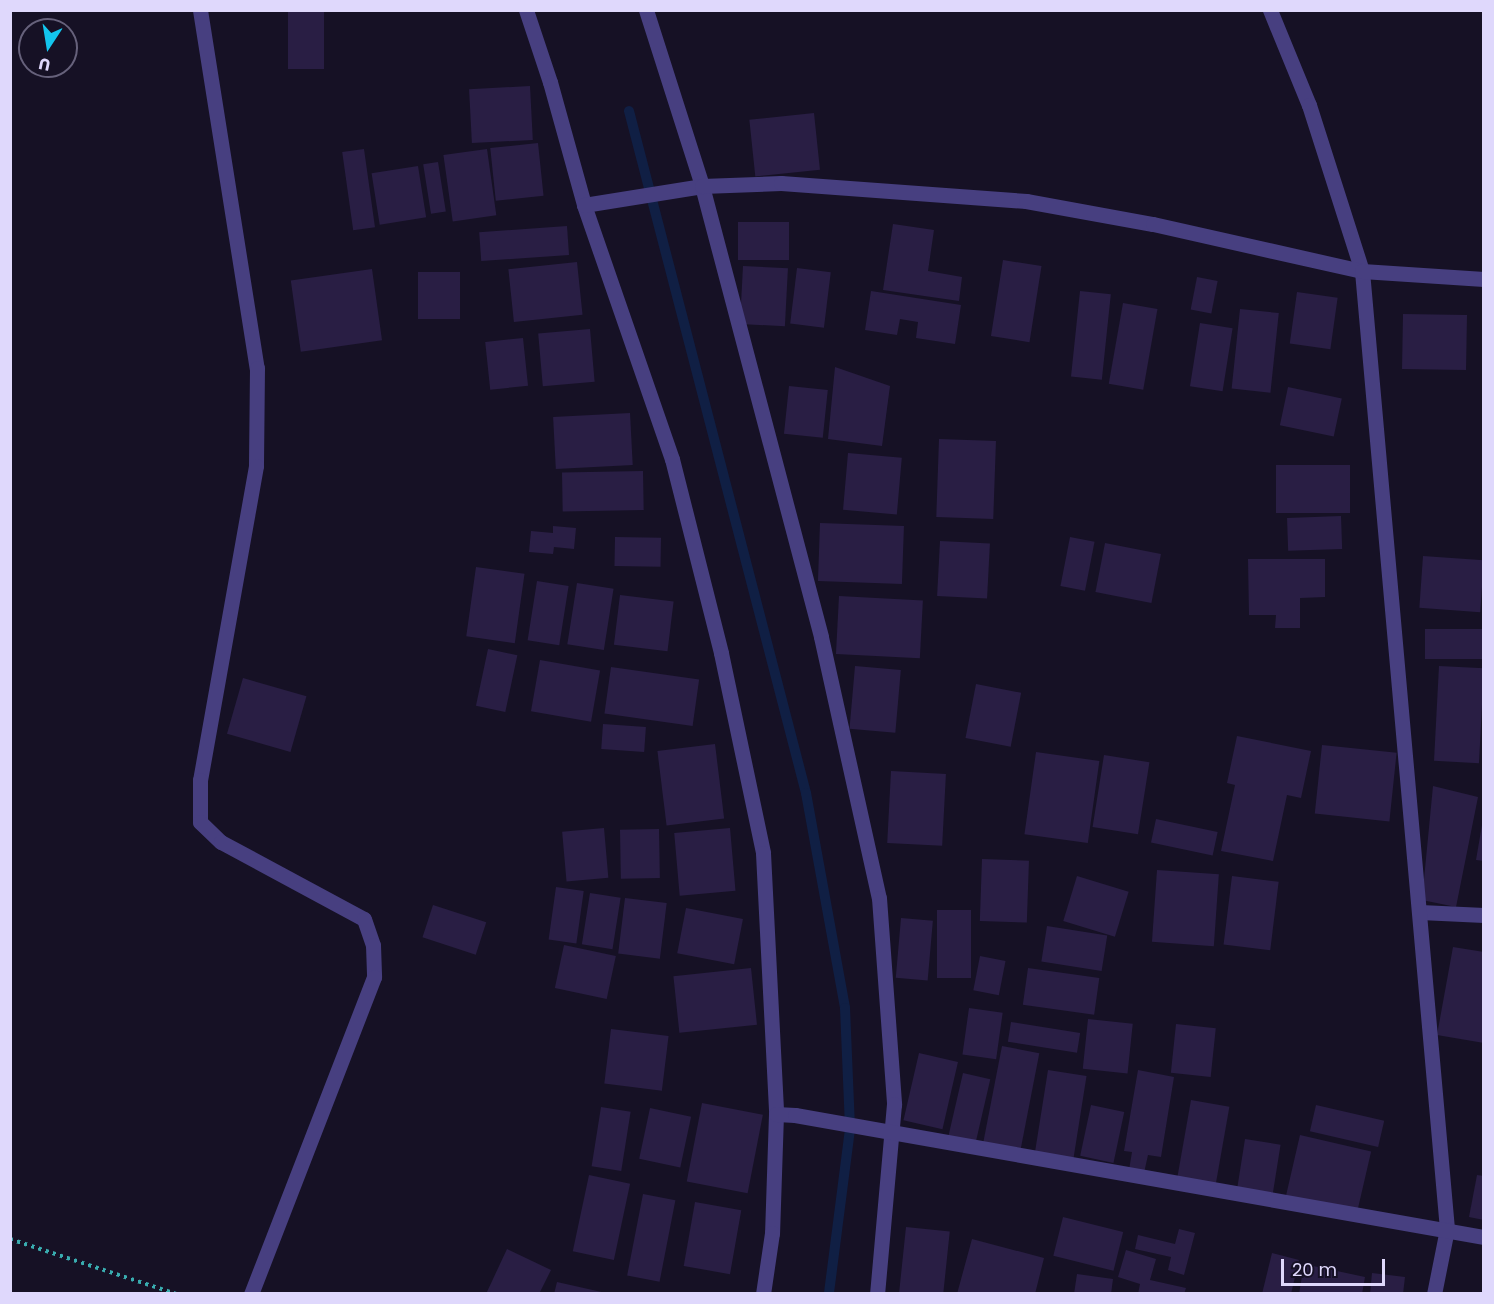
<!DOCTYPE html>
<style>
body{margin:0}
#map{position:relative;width:1494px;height:1304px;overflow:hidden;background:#161125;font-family:Poppins,sans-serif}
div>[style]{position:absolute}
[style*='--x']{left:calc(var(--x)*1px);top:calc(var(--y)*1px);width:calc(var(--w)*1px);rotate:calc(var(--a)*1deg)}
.stream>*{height:10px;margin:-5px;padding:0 5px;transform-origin:5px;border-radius:5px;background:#101f44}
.building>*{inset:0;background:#291e44;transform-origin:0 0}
.path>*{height:4px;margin-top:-2px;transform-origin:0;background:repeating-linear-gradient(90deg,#39acaf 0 3px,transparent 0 7.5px)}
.service>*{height:15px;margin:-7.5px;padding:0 7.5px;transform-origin:7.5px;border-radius:7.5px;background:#473f80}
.minor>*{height:15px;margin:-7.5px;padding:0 7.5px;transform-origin:7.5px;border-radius:7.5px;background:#473f80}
span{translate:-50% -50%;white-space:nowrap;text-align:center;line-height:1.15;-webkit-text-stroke:4.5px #161125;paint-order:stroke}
.frame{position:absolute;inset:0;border:12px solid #dfd8fc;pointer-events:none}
.north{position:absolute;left:18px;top:18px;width:60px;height:60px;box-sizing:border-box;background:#161125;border:2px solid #66617b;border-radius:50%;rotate:192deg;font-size:16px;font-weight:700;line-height:24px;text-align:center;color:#dfd8fc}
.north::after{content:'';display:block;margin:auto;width:21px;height:27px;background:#13c5ed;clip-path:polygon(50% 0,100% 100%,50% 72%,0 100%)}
.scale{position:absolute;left:1281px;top:1259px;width:104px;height:27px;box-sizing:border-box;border:3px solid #dfd8fc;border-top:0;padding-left:8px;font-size:18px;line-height:21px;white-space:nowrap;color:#dfd8fc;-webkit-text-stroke:4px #161125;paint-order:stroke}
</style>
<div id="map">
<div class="stream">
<i style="--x:629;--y:111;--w:705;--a:75.45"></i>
<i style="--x:806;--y:793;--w:219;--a:79.7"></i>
<i style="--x:845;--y:1008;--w:121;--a:87.6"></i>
<i style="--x:850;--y:1129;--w:166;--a:97.3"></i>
</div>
<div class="building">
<i style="left:288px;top:11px;width:36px;height:58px"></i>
<i style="left:530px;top:86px;width:54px;height:61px;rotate:87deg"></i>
<i style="left:814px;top:113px;width:57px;height:65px;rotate:84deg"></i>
<i style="left:538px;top:143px;width:53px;height:48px;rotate:84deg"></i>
<i style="left:364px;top:149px;width:79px;height:22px;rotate:82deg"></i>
<i style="left:487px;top:149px;width:67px;height:44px;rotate:82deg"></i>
<i style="left:438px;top:162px;width:50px;height:15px;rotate:81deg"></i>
<i style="left:418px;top:166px;width:52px;height:47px;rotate:81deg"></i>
<i style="left:738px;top:222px;width:51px;height:38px"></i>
<i style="clip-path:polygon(893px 224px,934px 230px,928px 271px,962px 277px,959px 301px,883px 290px)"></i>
<i style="left:567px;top:226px;width:29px;height:88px;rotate:86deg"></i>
<i style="left:1003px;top:260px;width:39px;height:77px;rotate:9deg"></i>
<i style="left:577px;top:262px;width:53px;height:69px;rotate:84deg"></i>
<i style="left:743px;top:266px;width:45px;height:58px;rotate:3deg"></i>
<i style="left:797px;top:268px;width:34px;height:56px;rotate:7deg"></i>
<i style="left:372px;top:269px;width:72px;height:82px;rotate:82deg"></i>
<i style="left:418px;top:272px;width:42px;height:47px"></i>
<i style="left:1197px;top:277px;width:21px;height:33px;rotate:11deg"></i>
<i style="clip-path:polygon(871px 291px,961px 305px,955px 344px,916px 338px,918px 322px,900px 319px,897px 335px,865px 330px)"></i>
<i style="left:1080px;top:291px;width:31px;height:86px;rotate:6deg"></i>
<i style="left:1297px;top:292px;width:41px;height:52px;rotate:8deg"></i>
<i style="left:1123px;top:303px;width:35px;height:82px;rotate:10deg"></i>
<i style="left:1240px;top:309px;width:39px;height:80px;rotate:6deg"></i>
<i style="left:1403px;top:314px;width:64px;height:55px;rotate:1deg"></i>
<i style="left:1200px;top:323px;width:33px;height:64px;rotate:9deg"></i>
<i style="left:590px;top:329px;width:53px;height:52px;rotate:85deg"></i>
<i style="left:523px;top:338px;width:48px;height:38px;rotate:84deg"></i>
<i style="clip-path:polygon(835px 367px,890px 386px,882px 446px,828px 439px)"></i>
<i style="left:789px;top:386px;width:39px;height:48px;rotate:6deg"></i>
<i style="left:1288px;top:387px;width:55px;height:39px;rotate:12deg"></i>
<i style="left:630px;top:413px;width:52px;height:77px;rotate:87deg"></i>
<i style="left:939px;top:439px;width:57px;height:78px;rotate:2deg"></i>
<i style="left:848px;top:453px;width:54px;height:57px;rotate:5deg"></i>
<i style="left:1350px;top:465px;width:48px;height:74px;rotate:90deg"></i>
<i style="left:643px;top:471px;width:39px;height:81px;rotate:89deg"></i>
<i style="left:1341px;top:516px;width:33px;height:54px;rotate:88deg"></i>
<i style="left:820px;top:523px;width:84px;height:58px;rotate:2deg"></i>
<i style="clip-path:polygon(553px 526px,576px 528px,574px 549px,554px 547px,553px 554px,529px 552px,531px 531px,553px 533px)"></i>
<i style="left:615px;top:537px;width:46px;height:29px;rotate:1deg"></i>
<i style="left:1070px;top:537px;width:25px;height:50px;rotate:11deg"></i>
<i style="left:940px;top:541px;width:50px;height:55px;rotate:3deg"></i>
<i style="left:1105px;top:543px;width:57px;height:50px;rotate:11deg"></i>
<i style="left:1423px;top:556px;width:61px;height:52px;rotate:4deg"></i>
<i style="clip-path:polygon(1248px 559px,1325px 559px,1325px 597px,1300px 598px,1300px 628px,1275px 628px,1276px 615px,1249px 615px)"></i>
<i style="left:476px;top:567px;width:49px;height:70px;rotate:8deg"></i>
<i style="left:537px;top:581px;width:32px;height:60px;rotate:9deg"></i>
<i style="left:577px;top:583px;width:37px;height:62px;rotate:9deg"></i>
<i style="left:620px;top:595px;width:54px;height:50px;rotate:7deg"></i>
<i style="left:839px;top:596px;width:84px;height:58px;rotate:3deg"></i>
<i style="left:1425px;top:629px;width:59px;height:30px"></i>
<i style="left:488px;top:649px;width:30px;height:58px;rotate:12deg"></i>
<i style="left:540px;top:660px;width:61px;height:52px;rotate:10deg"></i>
<i style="left:855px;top:666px;width:46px;height:63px;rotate:5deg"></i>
<i style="left:1439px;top:666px;width:45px;height:95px;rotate:3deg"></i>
<i style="left:611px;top:667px;width:89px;height:47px;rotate:8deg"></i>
<i style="left:243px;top:678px;width:66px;height:58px;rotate:16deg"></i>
<i style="left:976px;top:684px;width:46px;height:55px;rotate:11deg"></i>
<i style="left:603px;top:724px;width:43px;height:25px;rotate:4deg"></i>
<i style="clip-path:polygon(1237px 736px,1311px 751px,1301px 798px,1287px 795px,1273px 861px,1221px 851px,1235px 785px,1227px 783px)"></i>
<i style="left:715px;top:744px;width:75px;height:58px;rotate:83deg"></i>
<i style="left:1322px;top:745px;width:75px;height:69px;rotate:6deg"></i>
<i style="left:1036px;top:752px;width:64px;height:83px;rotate:8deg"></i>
<i style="left:1104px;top:755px;width:46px;height:73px;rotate:9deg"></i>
<i style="left:891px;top:771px;width:55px;height:72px;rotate:3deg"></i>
<i style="clip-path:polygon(1433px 786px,1478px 797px,1456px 907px,1422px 900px)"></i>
<i style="left:1156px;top:819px;width:63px;height:24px;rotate:12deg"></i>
<i style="clip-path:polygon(1482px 825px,1484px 826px,1484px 861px,1476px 860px)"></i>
<i style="left:604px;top:828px;width:50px;height:42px;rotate:85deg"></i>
<i style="left:730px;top:828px;width:63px;height:56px;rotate:85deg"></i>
<i style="left:659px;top:829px;width:49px;height:39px;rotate:89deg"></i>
<i style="left:982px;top:859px;width:47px;height:62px;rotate:2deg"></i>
<i style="left:1157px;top:870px;width:62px;height:72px;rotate:4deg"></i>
<i style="left:1077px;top:876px;width:54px;height:47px;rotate:17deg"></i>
<i style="left:1232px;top:876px;width:47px;height:69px;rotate:7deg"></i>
<i style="left:556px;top:887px;width:28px;height:53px;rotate:8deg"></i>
<i style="left:590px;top:893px;width:31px;height:52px;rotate:9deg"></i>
<i style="left:625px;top:898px;width:42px;height:56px;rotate:7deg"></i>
<i style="left:433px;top:905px;width:56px;height:34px;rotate:18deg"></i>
<i style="left:686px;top:908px;width:58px;height:46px;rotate:11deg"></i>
<i style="left:937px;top:910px;width:34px;height:68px"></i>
<i style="left:901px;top:918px;width:32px;height:60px;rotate:5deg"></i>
<i style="left:1047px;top:926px;width:61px;height:36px;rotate:9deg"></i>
<i style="left:564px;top:945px;width:53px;height:44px;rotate:12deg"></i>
<i style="clip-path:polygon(1453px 947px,1484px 952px,1484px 1043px,1437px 1035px)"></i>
<i style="left:980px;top:956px;width:26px;height:35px;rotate:11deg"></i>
<i style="left:751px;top:968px;width:57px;height:78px;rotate:84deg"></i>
<i style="left:1028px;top:968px;width:72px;height:37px;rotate:8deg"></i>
<i style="left:969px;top:1008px;width:34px;height:47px;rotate:8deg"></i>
<i style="left:1088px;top:1019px;width:45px;height:50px;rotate:6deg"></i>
<i style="left:1011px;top:1022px;width:70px;height:20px;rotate:9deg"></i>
<i style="left:1176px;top:1024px;width:40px;height:49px;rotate:6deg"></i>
<i style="left:611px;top:1029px;width:58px;height:55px;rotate:7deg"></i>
<i style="left:1002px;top:1046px;width:38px;height:101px;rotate:11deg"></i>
<i style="left:919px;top:1053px;width:40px;height:69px;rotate:13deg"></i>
<i style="left:1048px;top:1070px;width:39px;height:85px;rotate:9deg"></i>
<i style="clip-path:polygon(1138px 1070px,1174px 1077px,1161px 1157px,1148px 1155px,1144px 1173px,1129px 1170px,1132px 1152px,1124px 1151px)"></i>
<i style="left:963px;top:1073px;width:28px;height:66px;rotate:13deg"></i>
<i style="left:1191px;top:1100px;width:39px;height:81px;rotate:10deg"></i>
<i style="left:702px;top:1103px;width:62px;height:80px;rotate:11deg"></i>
<i style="left:1091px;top:1105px;width:34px;height:52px;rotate:12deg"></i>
<i style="left:1316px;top:1105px;width:70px;height:27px;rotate:13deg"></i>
<i style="left:601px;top:1107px;width:30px;height:60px;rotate:9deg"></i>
<i style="left:650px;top:1108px;width:42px;height:52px;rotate:12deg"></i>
<i style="left:1300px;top:1135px;width:73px;height:63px;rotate:13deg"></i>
<i style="left:1245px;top:1139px;width:36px;height:49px;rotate:9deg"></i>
<i style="left:589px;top:1175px;width:42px;height:78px;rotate:12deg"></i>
<i style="clip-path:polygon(1477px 1175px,1484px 1176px,1484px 1220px,1469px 1217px)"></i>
<i style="left:643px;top:1194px;width:33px;height:83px;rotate:11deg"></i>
<i style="left:695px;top:1202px;width:47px;height:65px;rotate:10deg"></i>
<i style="left:1063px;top:1217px;width:62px;height:40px;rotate:14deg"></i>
<i style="left:906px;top:1227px;width:44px;height:67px;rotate:6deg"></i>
<i style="clip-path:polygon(1179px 1229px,1195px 1233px,1184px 1275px,1168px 1270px,1171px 1257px,1135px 1249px,1138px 1235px,1175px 1244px)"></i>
<i style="clip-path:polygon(972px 1239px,1044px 1258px,1035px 1294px,957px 1294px)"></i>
<i style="clip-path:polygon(507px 1249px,551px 1270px,539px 1294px,486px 1294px)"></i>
<i style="clip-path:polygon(1126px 1250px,1156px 1259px,1150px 1280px,1186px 1288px,1184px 1294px,1138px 1294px,1140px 1284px,1118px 1277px)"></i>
<i style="clip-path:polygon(1272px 1253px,1299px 1260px,1291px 1294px,1262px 1294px)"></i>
<i style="clip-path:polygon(1304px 1264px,1365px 1277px,1362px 1294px,1299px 1294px)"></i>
<i style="clip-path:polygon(1372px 1273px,1405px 1277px,1403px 1294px,1370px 1294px)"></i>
<i style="clip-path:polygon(1077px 1274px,1113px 1279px,1111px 1294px,1074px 1294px)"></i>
<i style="clip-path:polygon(557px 1282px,606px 1293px,606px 1294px,554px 1294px)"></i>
</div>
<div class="path">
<i style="--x:10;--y:1239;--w:175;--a:18.3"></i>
</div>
<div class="service">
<i style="--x:1420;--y:912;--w:64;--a:2.7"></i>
</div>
<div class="minor">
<i style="--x:200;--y:10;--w:363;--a:81"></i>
<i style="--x:257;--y:368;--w:98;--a:90.6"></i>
<i style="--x:256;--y:466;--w:319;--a:100.1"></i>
<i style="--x:200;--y:780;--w:42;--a:90"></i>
<i style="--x:200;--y:822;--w:29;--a:44"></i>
<i style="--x:221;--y:842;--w:162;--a:28.3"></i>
<i style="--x:364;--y:919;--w:28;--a:71"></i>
<i style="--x:373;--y:945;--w:32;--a:88"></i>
<i style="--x:374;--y:977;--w:340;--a:111.2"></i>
<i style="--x:526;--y:10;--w:76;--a:71.6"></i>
<i style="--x:550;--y:82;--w:128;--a:74.5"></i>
<i style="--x:584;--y:205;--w:269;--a:70.9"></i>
<i style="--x:672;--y:459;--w:200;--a:75.8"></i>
<i style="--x:721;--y:653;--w:204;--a:78.1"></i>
<i style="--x:763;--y:853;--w:261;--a:87.1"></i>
<i style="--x:776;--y:1114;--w:119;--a:91.9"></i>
<i style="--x:772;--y:1233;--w:62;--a:98.4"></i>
<i style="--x:646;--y:10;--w:185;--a:72.3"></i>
<i style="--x:702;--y:186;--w:466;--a:75.2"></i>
<i style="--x:821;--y:637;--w:267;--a:77.5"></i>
<i style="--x:879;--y:898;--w:207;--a:85.8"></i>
<i style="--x:894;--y:1104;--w:191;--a:95.1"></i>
<i style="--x:1270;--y:10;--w:103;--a:67.7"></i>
<i style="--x:1309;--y:105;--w:174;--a:72.3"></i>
<i style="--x:1362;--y:271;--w:962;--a:84.93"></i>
<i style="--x:1447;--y:1229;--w:66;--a:101.3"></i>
<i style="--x:584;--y:205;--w:120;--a:-9.1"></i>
<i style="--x:702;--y:186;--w:79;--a:-2.2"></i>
<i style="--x:781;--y:183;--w:246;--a:4.2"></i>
<i style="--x:1026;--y:201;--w:129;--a:10.3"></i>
<i style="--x:1153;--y:224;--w:214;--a:12.7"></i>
<i style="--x:1362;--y:271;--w:122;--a:3.8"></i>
<i style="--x:776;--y:1114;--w:19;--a:3"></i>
<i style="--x:795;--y:1115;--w:700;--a:10.04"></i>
</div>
<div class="frame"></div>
<div class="north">U</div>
<div class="scale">20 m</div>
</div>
